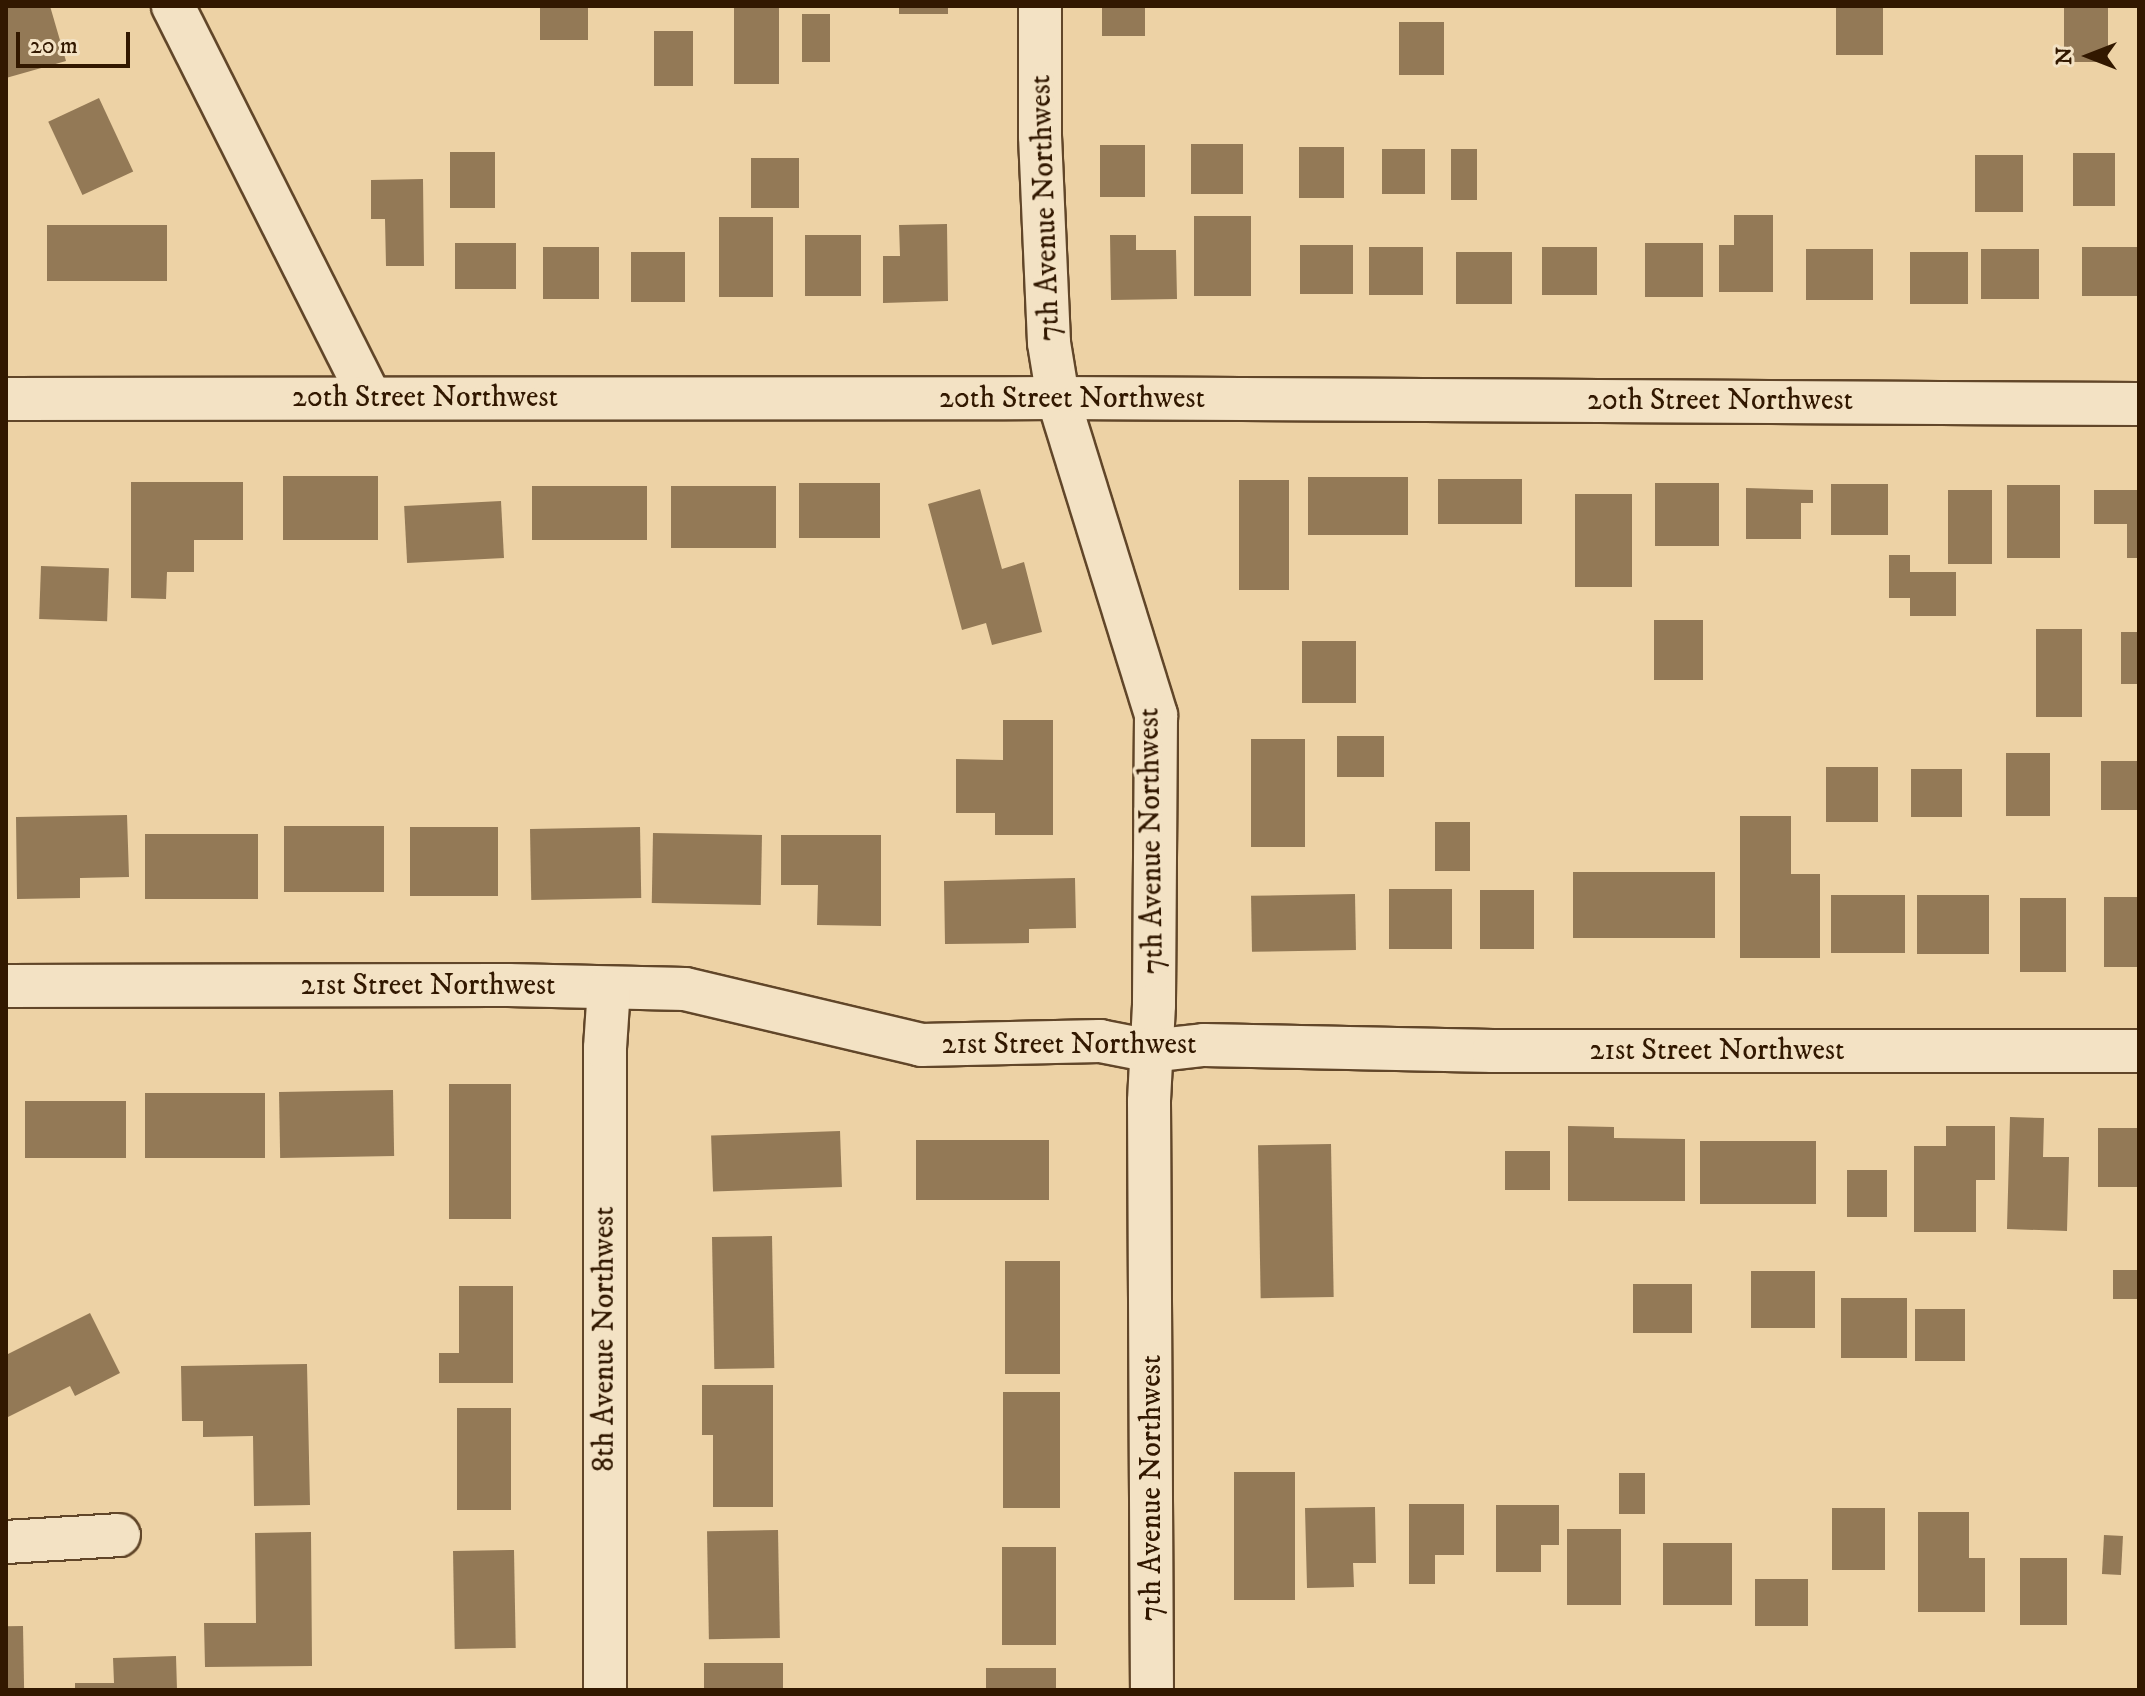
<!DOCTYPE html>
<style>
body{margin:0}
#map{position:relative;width:2145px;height:1696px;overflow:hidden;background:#edd2a5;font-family:"IM FELL DW Pica",serif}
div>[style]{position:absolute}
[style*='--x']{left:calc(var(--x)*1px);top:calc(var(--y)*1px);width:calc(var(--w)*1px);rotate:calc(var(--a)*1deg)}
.building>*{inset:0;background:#937956;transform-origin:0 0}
.roads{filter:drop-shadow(2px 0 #614629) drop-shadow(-2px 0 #614629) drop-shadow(0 2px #614629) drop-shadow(0 -2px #614629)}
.minor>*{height:42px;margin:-21px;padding:0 21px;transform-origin:21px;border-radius:21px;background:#f3e2c4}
span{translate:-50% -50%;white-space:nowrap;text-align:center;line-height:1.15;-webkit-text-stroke:7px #f3e2c4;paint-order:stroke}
.street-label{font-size:30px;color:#321800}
.frame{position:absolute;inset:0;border:8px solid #321800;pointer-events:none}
.north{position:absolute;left:2049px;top:16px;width:80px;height:80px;-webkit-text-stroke:6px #f3e2c4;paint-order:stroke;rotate:270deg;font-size:22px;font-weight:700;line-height:32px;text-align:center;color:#321800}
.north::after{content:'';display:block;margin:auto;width:28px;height:36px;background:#321800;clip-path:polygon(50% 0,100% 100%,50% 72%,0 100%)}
.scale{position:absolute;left:16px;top:32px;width:114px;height:36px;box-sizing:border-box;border:4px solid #321800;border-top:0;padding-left:10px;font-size:24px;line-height:28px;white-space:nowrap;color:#321800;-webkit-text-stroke:6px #f3e2c4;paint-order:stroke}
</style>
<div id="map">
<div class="building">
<i style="clip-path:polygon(6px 6px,50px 6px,66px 61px,6px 78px)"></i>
<i style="left:540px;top:6px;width:48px;height:34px"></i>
<i style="left:899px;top:6px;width:49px;height:8px"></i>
<i style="left:1102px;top:6px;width:43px;height:30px"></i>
<i style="left:1836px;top:6px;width:47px;height:49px"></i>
<i style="left:2064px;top:6px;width:44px;height:56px"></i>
<i style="left:734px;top:7px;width:45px;height:77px"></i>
<i style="left:830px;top:14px;width:48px;height:28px;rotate:90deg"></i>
<i style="left:1399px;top:22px;width:45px;height:53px"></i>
<i style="left:654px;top:31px;width:39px;height:55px"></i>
<i style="left:99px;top:98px;width:81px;height:56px;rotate:65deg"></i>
<i style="left:1191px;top:144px;width:52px;height:50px"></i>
<i style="left:1100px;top:145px;width:45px;height:52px"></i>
<i style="left:1299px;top:147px;width:45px;height:51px"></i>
<i style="left:1382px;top:149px;width:43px;height:45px"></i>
<i style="left:1451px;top:149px;width:26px;height:51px"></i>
<i style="left:450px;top:152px;width:45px;height:56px"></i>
<i style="left:2073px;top:153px;width:42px;height:53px"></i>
<i style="left:1975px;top:155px;width:48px;height:57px"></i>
<i style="left:751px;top:158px;width:48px;height:50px"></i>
<i style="clip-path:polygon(423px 179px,424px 266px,386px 266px,385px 219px,371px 219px,371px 180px)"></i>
<i style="clip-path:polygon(1734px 215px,1773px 215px,1773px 292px,1719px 292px,1719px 245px,1734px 245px)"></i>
<i style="left:1194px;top:216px;width:57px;height:80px"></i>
<i style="left:719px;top:217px;width:54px;height:80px"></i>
<i style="clip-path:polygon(947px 224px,948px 301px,883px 303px,883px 256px,900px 256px,899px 225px)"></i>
<i style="left:47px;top:225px;width:120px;height:56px"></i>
<i style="left:805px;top:235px;width:56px;height:61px"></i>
<i style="clip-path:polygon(1110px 235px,1136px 235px,1136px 250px,1176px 250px,1177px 299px,1111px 300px)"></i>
<i style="left:455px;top:243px;width:61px;height:46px"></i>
<i style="left:1645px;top:243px;width:58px;height:54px"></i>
<i style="left:1300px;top:245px;width:53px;height:49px"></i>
<i style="left:543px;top:247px;width:56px;height:52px"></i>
<i style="left:1369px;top:247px;width:54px;height:48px"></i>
<i style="left:1542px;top:247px;width:55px;height:48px"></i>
<i style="left:2082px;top:247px;width:56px;height:49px"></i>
<i style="left:1806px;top:249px;width:67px;height:51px"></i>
<i style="left:1981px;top:249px;width:58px;height:50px"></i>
<i style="left:631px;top:252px;width:54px;height:50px"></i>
<i style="left:1456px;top:252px;width:56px;height:52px"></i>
<i style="left:1968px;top:252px;width:52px;height:58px;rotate:90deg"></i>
<i style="left:283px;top:476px;width:95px;height:64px"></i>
<i style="left:1308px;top:477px;width:100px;height:58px"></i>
<i style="left:1438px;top:479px;width:84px;height:45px"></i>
<i style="left:1239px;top:480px;width:50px;height:110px"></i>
<i style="clip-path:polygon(131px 482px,243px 482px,243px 540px,194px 540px,194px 572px,167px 572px,166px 599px,131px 598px)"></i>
<i style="left:799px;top:483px;width:81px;height:55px"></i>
<i style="left:1655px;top:483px;width:64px;height:63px"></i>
<i style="left:1831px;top:484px;width:57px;height:51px"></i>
<i style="left:2007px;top:485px;width:53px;height:73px"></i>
<i style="left:532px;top:486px;width:115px;height:54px"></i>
<i style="left:671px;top:486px;width:105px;height:62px"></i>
<i style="clip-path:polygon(1746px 488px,1813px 490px,1813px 503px,1801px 503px,1801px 539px,1746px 539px)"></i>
<i style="clip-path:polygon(980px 489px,1002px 569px,1024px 562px,1042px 632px,992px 645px,986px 623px,962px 630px,928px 504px)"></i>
<i style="left:1948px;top:490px;width:44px;height:74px"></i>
<i style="clip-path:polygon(2094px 490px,2139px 490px,2139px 558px,2127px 558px,2127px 524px,2094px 524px)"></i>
<i style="left:1575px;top:494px;width:57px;height:93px"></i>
<i style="left:501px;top:501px;width:57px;height:97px;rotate:87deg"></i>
<i style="clip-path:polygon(1889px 555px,1910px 555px,1910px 572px,1956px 572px,1956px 616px,1910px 616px,1910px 598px,1889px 598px)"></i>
<i style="left:41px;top:566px;width:68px;height:53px;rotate:2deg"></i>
<i style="left:1654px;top:620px;width:49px;height:60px"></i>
<i style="left:2036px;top:629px;width:46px;height:88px"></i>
<i style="left:2121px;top:632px;width:18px;height:52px"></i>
<i style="left:1302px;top:641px;width:54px;height:62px"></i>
<i style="clip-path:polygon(1003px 720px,1053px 720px,1053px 835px,995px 835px,995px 813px,956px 813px,956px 759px,1003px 760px)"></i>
<i style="left:1337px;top:736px;width:47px;height:41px"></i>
<i style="left:1251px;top:739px;width:54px;height:108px"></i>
<i style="left:2006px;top:753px;width:44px;height:63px"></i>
<i style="left:2101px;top:761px;width:38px;height:49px"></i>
<i style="left:1826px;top:767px;width:52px;height:55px"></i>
<i style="left:1911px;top:769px;width:51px;height:48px"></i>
<i style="clip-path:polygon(127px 815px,129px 877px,80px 878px,80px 898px,17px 899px,16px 817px)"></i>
<i style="clip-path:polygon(1740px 816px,1791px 816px,1791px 874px,1820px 874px,1820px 958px,1740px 958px)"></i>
<i style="left:1435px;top:822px;width:35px;height:49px"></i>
<i style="left:284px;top:826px;width:100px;height:66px"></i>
<i style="left:410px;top:827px;width:88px;height:69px"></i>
<i style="left:640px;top:827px;width:71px;height:110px;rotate:89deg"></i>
<i style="left:653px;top:833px;width:109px;height:70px;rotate:1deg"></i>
<i style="left:145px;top:834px;width:113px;height:65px"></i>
<i style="clip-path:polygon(781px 835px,881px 835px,881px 926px,817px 925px,818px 885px,781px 885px)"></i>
<i style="left:1573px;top:872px;width:142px;height:66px"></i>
<i style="clip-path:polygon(1075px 878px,1076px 928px,1029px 929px,1029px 943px,945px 944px,944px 881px)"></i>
<i style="left:1389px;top:889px;width:63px;height:60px"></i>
<i style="left:1480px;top:890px;width:54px;height:59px"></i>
<i style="left:1355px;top:894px;width:56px;height:104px;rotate:89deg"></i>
<i style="left:1831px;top:895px;width:74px;height:58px"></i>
<i style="left:1917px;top:895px;width:72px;height:59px"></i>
<i style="left:2104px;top:897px;width:35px;height:70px"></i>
<i style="left:2020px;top:898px;width:46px;height:74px"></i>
<i style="left:449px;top:1084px;width:62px;height:135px"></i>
<i style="left:393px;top:1090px;width:66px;height:114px;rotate:89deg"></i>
<i style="left:145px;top:1093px;width:120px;height:65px"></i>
<i style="left:25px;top:1101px;width:101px;height:57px"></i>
<i style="clip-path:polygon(2010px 1117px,2044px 1118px,2043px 1157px,2069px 1157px,2067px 1231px,2007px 1229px)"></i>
<i style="clip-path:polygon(1568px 1126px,1614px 1127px,1614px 1138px,1685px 1139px,1685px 1201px,1568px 1201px)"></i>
<i style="clip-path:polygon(1946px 1126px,1995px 1126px,1995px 1180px,1976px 1180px,1976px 1232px,1914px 1232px,1914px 1146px,1946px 1146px)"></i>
<i style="left:2098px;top:1128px;width:41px;height:59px"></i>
<i style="left:840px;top:1131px;width:56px;height:129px;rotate:88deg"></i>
<i style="left:916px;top:1140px;width:133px;height:60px"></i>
<i style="left:1700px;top:1141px;width:116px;height:63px"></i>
<i style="left:1331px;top:1144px;width:153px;height:73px;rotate:89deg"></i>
<i style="left:1505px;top:1151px;width:45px;height:39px"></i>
<i style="left:1847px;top:1170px;width:40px;height:47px"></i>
<i style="left:772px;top:1236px;width:132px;height:60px;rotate:89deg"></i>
<i style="left:1005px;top:1261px;width:55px;height:113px"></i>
<i style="left:2113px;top:1270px;width:26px;height:29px"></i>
<i style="left:1751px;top:1271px;width:64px;height:57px"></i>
<i style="left:1633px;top:1284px;width:59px;height:49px"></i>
<i style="clip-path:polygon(459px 1286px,513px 1286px,513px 1383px,439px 1383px,439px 1353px,459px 1353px)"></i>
<i style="left:1841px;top:1298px;width:66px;height:60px"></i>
<i style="left:1915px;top:1309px;width:50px;height:52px"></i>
<i style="clip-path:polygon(90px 1313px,120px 1373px,75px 1396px,70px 1386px,6px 1418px,6px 1355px)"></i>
<i style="clip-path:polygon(307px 1364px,310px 1505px,254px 1506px,253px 1436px,203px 1437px,203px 1421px,182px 1421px,181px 1366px)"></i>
<i style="clip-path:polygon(702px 1385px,773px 1385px,773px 1507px,713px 1507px,713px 1435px,702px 1435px)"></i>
<i style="left:1003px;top:1392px;width:57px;height:116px"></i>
<i style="left:457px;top:1408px;width:54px;height:102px"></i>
<i style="left:1234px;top:1472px;width:61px;height:128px"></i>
<i style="left:1619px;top:1473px;width:26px;height:41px"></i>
<i style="clip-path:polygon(1409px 1504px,1464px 1504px,1464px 1555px,1435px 1555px,1435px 1584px,1409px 1584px)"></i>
<i style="clip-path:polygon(1496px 1505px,1559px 1505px,1559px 1545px,1541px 1545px,1541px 1572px,1496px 1572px)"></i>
<i style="clip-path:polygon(1375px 1507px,1376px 1563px,1353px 1563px,1354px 1587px,1307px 1588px,1305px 1508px)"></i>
<i style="left:1832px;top:1508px;width:53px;height:62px"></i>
<i style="clip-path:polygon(1918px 1512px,1969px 1512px,1969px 1558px,1985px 1558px,1985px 1612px,1918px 1612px)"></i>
<i style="left:1567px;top:1529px;width:54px;height:76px"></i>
<i style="left:778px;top:1530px;width:108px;height:71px;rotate:89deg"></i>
<i style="clip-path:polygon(311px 1532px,312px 1666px,205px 1667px,204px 1623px,256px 1623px,255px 1533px)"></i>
<i style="left:2104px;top:1535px;width:19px;height:39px;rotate:3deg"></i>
<i style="left:1663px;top:1543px;width:69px;height:62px"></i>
<i style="left:1002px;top:1547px;width:54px;height:98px"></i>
<i style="left:514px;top:1550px;width:98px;height:61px;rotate:89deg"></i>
<i style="left:2020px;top:1558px;width:47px;height:67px"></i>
<i style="left:1755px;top:1579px;width:53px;height:47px"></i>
<i style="left:23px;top:1626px;width:64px;height:17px;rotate:89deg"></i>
<i style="clip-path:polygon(176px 1656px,177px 1690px,75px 1690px,75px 1683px,114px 1683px,113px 1658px)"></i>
<i style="left:783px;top:1663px;width:27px;height:79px;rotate:90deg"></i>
<i style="left:986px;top:1668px;width:70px;height:22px"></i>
</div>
<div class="roads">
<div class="minor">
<i style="--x:173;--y:6;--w:438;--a:63.3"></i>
<i style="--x:1040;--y:6;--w:130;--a:90"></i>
<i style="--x:1040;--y:136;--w:207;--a:87.5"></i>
<i style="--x:1049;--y:343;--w:56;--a:80.7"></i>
<i style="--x:1058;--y:398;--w:332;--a:72.8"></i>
<i style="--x:1156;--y:715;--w:290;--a:90.4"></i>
<i style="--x:1154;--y:1005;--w:97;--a:93"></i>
<i style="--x:1149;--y:1102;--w:588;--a:89.71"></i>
<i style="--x:6;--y:399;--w:1052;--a:-0.05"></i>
<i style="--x:1058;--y:398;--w:1081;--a:0.32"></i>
<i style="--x:6;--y:986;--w:502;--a:-0.11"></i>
<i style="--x:508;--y:985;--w:177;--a:1.3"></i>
<i style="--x:685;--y:989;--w:243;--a:13.3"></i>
<i style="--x:921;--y:1045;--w:179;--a:-1.3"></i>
<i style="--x:1100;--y:1041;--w:52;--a:11.1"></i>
<i style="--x:1151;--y:1051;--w:53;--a:-6.5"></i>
<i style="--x:1204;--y:1045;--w:289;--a:1.2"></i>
<i style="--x:1493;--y:1051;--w:646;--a:0"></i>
<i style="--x:6;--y:1542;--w:113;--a:-3.5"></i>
<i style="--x:605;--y:1690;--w:642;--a:-90"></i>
<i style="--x:605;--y:1048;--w:60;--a:-86.2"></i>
</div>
</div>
<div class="street-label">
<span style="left:1046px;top:208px;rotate:-92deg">7th Avenue Northwest</span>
<span style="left:425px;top:398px">20th Street Northwest</span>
<span style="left:1072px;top:399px">20th Street Northwest</span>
<span style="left:1720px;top:401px">20th Street Northwest</span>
<span style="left:1152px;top:841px;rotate:-91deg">7th Avenue Northwest</span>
<span style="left:428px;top:986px">21st Street Northwest</span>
<span style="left:1069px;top:1045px">21st Street Northwest</span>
<span style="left:1717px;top:1051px">21st Street Northwest</span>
<span style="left:605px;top:1339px;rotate:-90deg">8th Avenue Northwest</span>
<span style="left:1152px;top:1488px;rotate:-90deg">7th Avenue Northwest</span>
</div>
<div class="frame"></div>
<div class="north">N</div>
<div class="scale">20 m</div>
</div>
